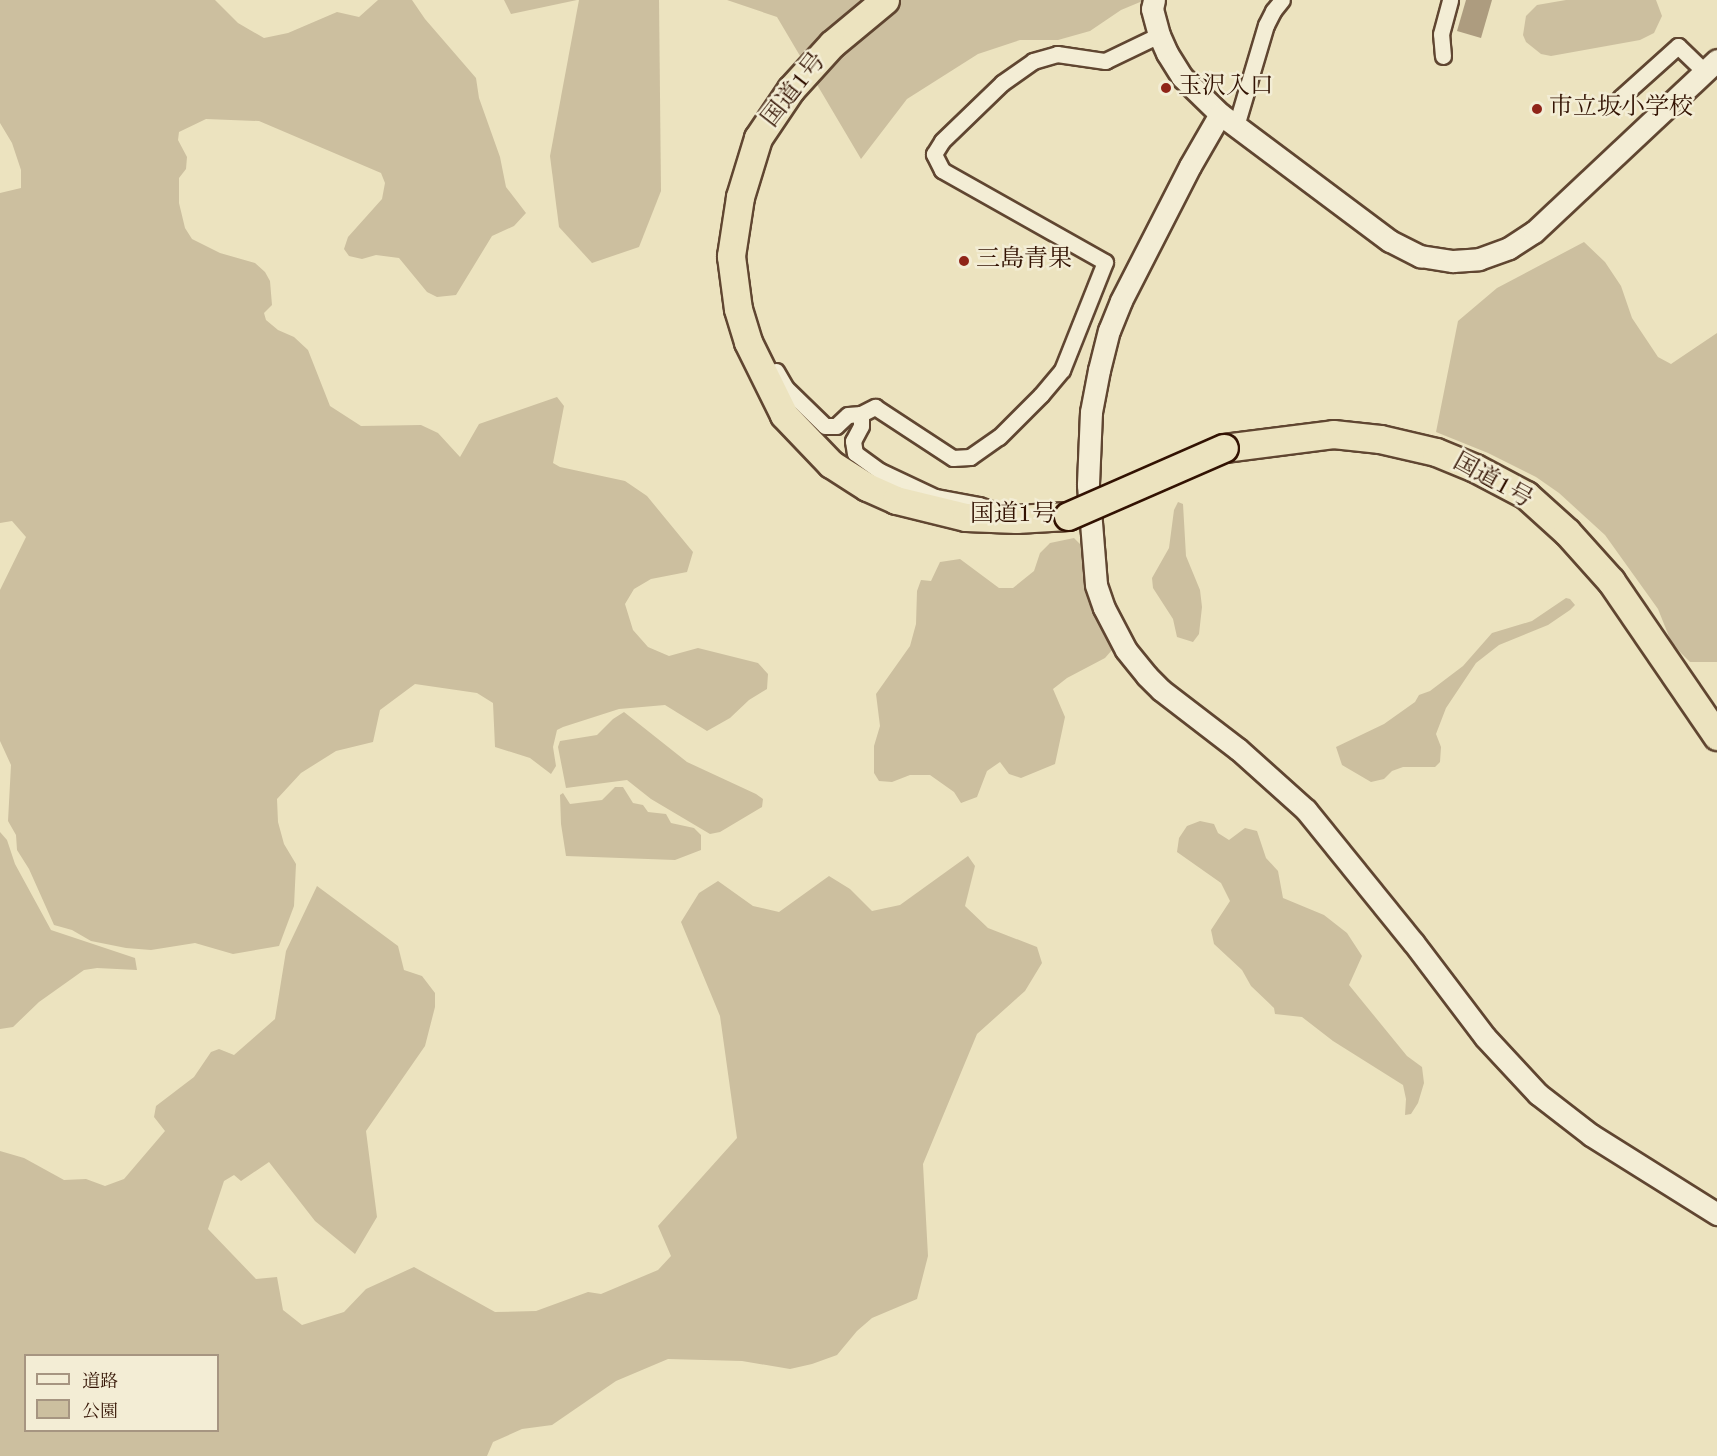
<!DOCTYPE html>
<meta charset="utf-8">
<style>
body{margin:0}
#map{position:relative;width:1717px;height:1456px;overflow:hidden;background:#ece3bf;font-family:"Old Standard TT","Noto Serif JP",serif}
div>[style]{position:absolute}
[style*='--x']{left:calc(var(--x)*1px);top:calc(var(--y)*1px);width:calc(var(--w)*1px);rotate:calc(var(--a)*1deg)}
.green>*{inset:0;background:#ccbf9f}
.water>*{inset:0;background:#ad9c7f}
.roads{filter:drop-shadow(2px 0 #604631) drop-shadow(-2px 0 #604631) drop-shadow(0 2px #604631) drop-shadow(0 -2px #604631)}
.street>*{height:15px;margin:-7.5px;padding:0 7.5px;transform-origin:7.5px;border-radius:7.5px;background:#f3edd5}
.secondary>*{height:21px;margin:-10.5px;padding:0 10.5px;transform-origin:10.5px;border-radius:10.5px;background:#f3edd5}
.highway>*{height:27px;margin:-13.5px;padding:0 13.5px;transform-origin:13.5px;border-radius:13.5px;background:#ece3bf}
.bridges{filter:drop-shadow(2px 0 #321202) drop-shadow(-2px 0 #321202) drop-shadow(0 2px #321202) drop-shadow(0 -2px #321202)}
.highway-bridge>*{height:27px;margin:-13.5px;padding:0 13.5px;transform-origin:13.5px;border-radius:13.5px;background:#ece3bf}
.dots>*{width:16px;height:16px;translate:-50% -50%;box-sizing:border-box;border:3px solid #f3edd5;border-radius:50%}
span{translate:-50% -50%;white-space:nowrap;text-align:center;line-height:1.15;-webkit-text-stroke:5px #f3edd5;paint-order:stroke}
.poi-label{font-size:24px;color:#321202}
.left{translate:0 -50%;text-align:left}
.street-label{font-size:24px;color:#321202}
.legend{position:absolute;left:24px;top:1354px;width:195px;height:78px;box-sizing:border-box;background:#f3edd5;border:2px solid #a69581;margin:0;padding:8px 10px;list-style:none;font-size:18px;color:#321202}
.legend li{display:flex;align-items:center;gap:12px;height:30px}
.legend b{width:30px;border:2px solid #a69581}
</style>
<div id="map">
<div class="green">
<i style="clip-path:polygon(0 0,215px 0,238px 23px,264px 38px,288px 33px,337px 12px,359px 17px,378px 0,412px 0,425px 19px,476px 78px,479px 98px,500px 157px,506px 187px,526px 213px,514px 226px,492px 236px,456px 295px,437px 297px,427px 292px,399px 258px,376px 255px,362px 259px,349px 256px,344px 249px,348px 237px,382px 199px,385px 183px,381px 173px,259px 121px,206px 119px,179px 132px,178px 140px,187px 157px,186px 169px,179px 178px,179px 203px,185px 228px,192px 239px,220px 253px,255px 263px,265px 272px,270px 281px,272px 305px,264px 313px,266px 320px,278px 330px,294px 337px,308px 350px,330px 406px,361px 426px,421px 425px,438px 433px,460px 457px,479px 424px,557px 397px,564px 406px,553px 463px,560px 467px,625px 481px,647px 496px,693px 552px,687px 572px,651px 579px,634px 589px,625px 604px,633px 630px,648px 647px,669px 656px,698px 648px,758px 663px,768px 674px,767px 689px,749px 700px,730px 718px,707px 731px,665px 705px,619px 709px,563px 727px,557px 730px,553px 747px,556px 766px,551px 774px,530px 758px,495px 747px,493px 703px,477px 693px,415px 684px,380px 710px,373px 742px,336px 751px,301px 773px,277px 799px,278px 822px,284px 844px,296px 864px,294px 906px,279px 946px,233px 954px,195px 943px,151px 950px,126px 948px,91px 941px,72px 930px,54px 925px,29px 869px,17px 850px,16px 835px,8px 821px,11px 765px,0 741px,0 590px,26px 537px,12px 521px,0 523px,0 193px,21px 188px,21px 170px,12px 143px,0 123px)"></i>
<i style="clip-path:polygon(504px 0,577px 0,511px 14px)"></i>
<i style="clip-path:polygon(579px 0,659px 0,661px 191px,639px 247px,592px 263px,559px 227px,550px 156px)"></i>
<i style="clip-path:polygon(727px 0,1145px 0,1121px 10px,1090px 31px,1058px 40px,1020px 40px,978px 54px,907px 99px,861px 159px,777px 17px)"></i>
<i style="clip-path:polygon(1566px 0,1656px 0,1662px 16px,1654px 33px,1640px 40px,1551px 56px,1541px 54px,1526px 42px,1523px 35px,1526px 16px,1537px 5px)"></i>
<i style="clip-path:polygon(1584px 242px,1605px 262px,1621px 286px,1632px 318px,1658px 357px,1671px 364px,1717px 333px,1717px 662px,1690px 662px,1672px 644px,1658px 609px,1605px 535px,1559px 493px,1536px 477px,1488px 453px,1436px 432px,1458px 321px,1497px 288px)"></i>
<i style="clip-path:polygon(1178px 502px,1183px 504px,1186px 556px,1200px 590px,1202px 607px,1199px 634px,1193px 642px,1177px 637px,1173px 619px,1153px 588px,1152px 578px,1169px 548px,1174px 510px)"></i>
<i style="clip-path:polygon(1074px 538px,1080px 544px,1086px 562px,1092px 613px,1109px 636px,1112px 650px,1105px 658px,1067px 678px,1053px 689px,1065px 717px,1055px 764px,1021px 778px,1009px 774px,1000px 762px,987px 771px,977px 797px,961px 803px,954px 792px,930px 775px,910px 775px,892px 782px,879px 781px,874px 773px,874px 746px,880px 726px,876px 694px,910px 646px,916px 624px,917px 591px,921px 580px,931px 581px,940px 562px,960px 559px,999px 588px,1013px 588px,1034px 571px,1040px 553px,1050px 543px)"></i>
<i style="clip-path:polygon(1566px 598px,1570px 599px,1575px 605px,1570px 610px,1548px 625px,1499px 645px,1476px 663px,1446px 708px,1436px 734px,1441px 747px,1440px 762px,1435px 767px,1403px 767px,1392px 771px,1384px 779px,1371px 782px,1342px 765px,1336px 747px,1384px 724px,1415px 702px,1419px 695px,1430px 691px,1463px 666px,1492px 633px,1532px 621px)"></i>
<i style="clip-path:polygon(624px 712px,687px 762px,756px 794px,763px 799px,762px 807px,720px 832px,710px 834px,651px 799px,627px 780px,566px 788px,558px 747px,560px 741px,597px 735px,613px 719px)"></i>
<i style="clip-path:polygon(615px 787px,623px 787px,633px 803px,643px 805px,648px 812px,666px 814px,671px 823px,694px 828px,701px 835px,701px 850px,675px 860px,566px 856px,561px 824px,560px 795px,563px 793px,570px 804px,602px 800px)"></i>
<i style="clip-path:polygon(1200px 821px,1214px 824px,1218px 833px,1229px 840px,1245px 828px,1257px 831px,1266px 858px,1278px 871px,1283px 898px,1324px 915px,1347px 933px,1362px 956px,1349px 985px,1407px 1056px,1422px 1067px,1424px 1083px,1418px 1103px,1411px 1114px,1405px 1115px,1406px 1099px,1403px 1085px,1333px 1041px,1302px 1017px,1275px 1014px,1274px 1008px,1251px 986px,1242px 970px,1214px 944px,1211px 930px,1230px 901px,1221px 883px,1177px 852px,1179px 838px,1187px 826px)"></i>
<i style="clip-path:polygon(0 832px,7px 840px,15px 864px,51px 930px,135px 958px,137px 970px,97px 968px,84px 970px,39px 1002px,13px 1027px,0 1029px)"></i>
<i style="clip-path:polygon(evenodd,968px 856px,975px 866px,965px 906px,988px 928px,1037px 947px,1042px 963px,1025px 991px,977px 1034px,923px 1164px,928px 1256px,917px 1299px,872px 1318px,857px 1331px,837px 1355px,812px 1364px,790px 1369px,742px 1361px,668px 1359px,616px 1381px,552px 1425px,522px 1429px,493px 1442px,487px 1456px,0 1456px,0 1151px,24px 1158px,64px 1180px,86px 1179px,105px 1186px,124px 1179px,165px 1131px,154px 1117px,156px 1106px,194px 1077px,211px 1052px,219px 1049px,234px 1055px,275px 1019px,286px 951px,317px 886px,398px 946px,404px 970px,422px 976px,435px 993px,435px 1007px,425px 1046px,366px 1131px,377px 1217px,355px 1254px,315px 1221px,269px 1162px,241px 1181px,234px 1175px,224px 1181px,208px 1229px,256px 1279px,277px 1277px,283px 1310px,302px 1325px,344px 1312px,366px 1289px,414px 1267px,495px 1312px,536px 1311px,588px 1292px,601px 1294px,658px 1270px,671px 1256px,658px 1226px,737px 1138px,720px 1016px,681px 922px,699px 893px,718px 881px,753px 906px,779px 912px,829px 876px,850px 889px,872px 911px,900px 905px,968px 856px,26px 1356px,218px 1356px,218px 1430px,26px 1430px,26px 1356px)"></i>
</div>
<div class="water">
<i style="clip-path:polygon(1466px 0,1492px 0,1481px 38px,1457px 31px)"></i>
</div>
<div class="roads">
<div class="street">
<i style="--x:1443;--y:56;--w:22;--a:-95"></i>
<i style="--x:1441;--y:34;--w:35;--a:-75"></i>
<i style="--x:1620;--y:98;--w:78;--a:-41.9"></i>
<i style="--x:1678;--y:46;--w:37;--a:44"></i>
<i style="--x:1236;--y:126;--w:105;--a:-73.5"></i>
<i style="--x:1266;--y:25;--w:16;--a:-63"></i>
<i style="--x:1273;--y:11;--w:14;--a:-51"></i>
<i style="--x:776;--y:371;--w:20;--a:60"></i>
<i style="--x:786;--y:388;--w:54;--a:44.3"></i>
<i style="--x:825;--y:426;--w:11;--a:0"></i>
<i style="--x:836;--y:426;--w:16;--a:-43"></i>
<i style="--x:848;--y:415;--w:13;--a:-4"></i>
<i style="--x:861;--y:414;--w:16;--a:-27"></i>
<i style="--x:875;--y:407;--w:93;--a:33.2"></i>
<i style="--x:953;--y:458;--w:17;--a:-3"></i>
<i style="--x:970;--y:457;--w:35;--a:-35"></i>
<i style="--x:999;--y:437;--w:59;--a:-45"></i>
<i style="--x:1041;--y:395;--w:33;--a:-50"></i>
<i style="--x:1062;--y:370;--w:116;--a:-68.3"></i>
<i style="--x:1105;--y:262;--w:187;--a:-150.6"></i>
<i style="--x:942;--y:170;--w:18;--a:-117"></i>
<i style="--x:934;--y:154;--w:15;--a:-58"></i>
<i style="--x:942;--y:141;--w:83;--a:-44"></i>
<i style="--x:1002;--y:83;--w:38;--a:-35"></i>
<i style="--x:1033;--y:61;--w:25;--a:-16"></i>
<i style="--x:1057;--y:54;--w:49;--a:8.3"></i>
<i style="--x:1105;--y:61;--w:60;--a:-25.7"></i>
<i style="--x:861;--y:414;--w:12;--a:90"></i>
<i style="--x:861;--y:426;--w:17;--a:118"></i>
<i style="--x:853;--y:441;--w:12;--a:81"></i>
<i style="--x:855;--y:453;--w:31;--a:36"></i>
<i style="--x:880;--y:471;--w:61;--a:25.3"></i>
<i style="--x:935;--y:497;--w:45;--a:10.3"></i>
<i style="--x:979;--y:505;--w:15;--a:20"></i>
</div>
<div class="secondary">
<i style="--x:1154;--y:0;--w:9;--a:103"></i>
<i style="--x:1152;--y:9;--w:27;--a:75"></i>
<i style="--x:1159;--y:35;--w:20;--a:66"></i>
<i style="--x:1167;--y:53;--w:28;--a:58"></i>
<i style="--x:1182;--y:77;--w:53;--a:44.2"></i>
<i style="--x:1220;--y:114;--w:212;--a:36.8"></i>
<i style="--x:1390;--y:241;--w:34;--a:27"></i>
<i style="--x:1420;--y:256;--w:33;--a:9"></i>
<i style="--x:1453;--y:261;--w:26;--a:-4"></i>
<i style="--x:1479;--y:259;--w:32;--a:-20"></i>
<i style="--x:1509;--y:248;--w:30;--a:-33"></i>
<i style="--x:1534;--y:232;--w:251;--a:-43.2"></i>
<i style="--x:1220;--y:114;--w:60;--a:120"></i>
<i style="--x:1190;--y:166;--w:152;--a:117.1"></i>
<i style="--x:1121;--y:301;--w:31;--a:112"></i>
<i style="--x:1109;--y:330;--w:41;--a:104"></i>
<i style="--x:1099;--y:370;--w:43;--a:100.8"></i>
<i style="--x:1091;--y:412;--w:73;--a:92.4"></i>
<i style="--x:1088;--y:485;--w:100;--a:85.4"></i>
<i style="--x:1096;--y:585;--w:24;--a:71"></i>
<i style="--x:1104;--y:608;--w:47;--a:62.4"></i>
<i style="--x:1126;--y:650;--w:33;--a:51"></i>
<i style="--x:1147;--y:676;--w:20;--a:45"></i>
<i style="--x:1161;--y:690;--w:97;--a:37.5"></i>
<i style="--x:1238;--y:749;--w:91;--a:41.9"></i>
<i style="--x:1306;--y:810;--w:170;--a:51"></i>
<i style="--x:1413;--y:942;--w:119;--a:52.8"></i>
<i style="--x:1485;--y:1037;--w:78;--a:47.1"></i>
<i style="--x:1538;--y:1094;--w:67;--a:37.7"></i>
<i style="--x:1591;--y:1135;--w:149;--a:32.1"></i>
</div>
<div class="highway">
<i style="--x:885;--y:0;--w:69;--a:140.3"></i>
<i style="--x:832;--y:44;--w:61;--a:132.3"></i>
<i style="--x:791;--y:89;--w:59;--a:124"></i>
<i style="--x:758;--y:138;--w:62;--a:107"></i>
<i style="--x:740;--y:197;--w:60;--a:98.7"></i>
<i style="--x:731;--y:256;--w:53;--a:82.5"></i>
<i style="--x:738;--y:309;--w:34;--a:73"></i>
<i style="--x:748;--y:342;--w:81;--a:63.7"></i>
<i style="--x:784;--y:415;--w:68;--a:46.2"></i>
<i style="--x:831;--y:464;--w:43;--a:32.6"></i>
<i style="--x:867;--y:487;--w:32;--a:24"></i>
<i style="--x:896;--y:500;--w:72;--a:13.7"></i>
<i style="--x:966;--y:517;--w:50;--a:2.3"></i>
<i style="--x:1016;--y:519;--w:52;--a:-3.3"></i>
<i style="--x:1224;--y:448;--w:110;--a:-7.3"></i>
<i style="--x:1333;--y:434;--w:47;--a:6.1"></i>
<i style="--x:1380;--y:439;--w:57;--a:13.1"></i>
<i style="--x:1436;--y:452;--w:42;--a:22.3"></i>
<i style="--x:1475;--y:468;--w:58;--a:27.9"></i>
<i style="--x:1526;--y:495;--w:55;--a:42.1"></i>
<i style="--x:1567;--y:532;--w:66;--a:48.1"></i>
<i style="--x:1611;--y:581;--w:188;--a:55.6"></i>
</div>
</div>
<div class="bridges">
<div class="highway-bridge">
<i style="--x:1068;--y:516;--w:170;--a:-23.6"></i>
</div>
</div>
<div class="dots">
<i style="left:1166px;top:88px;background:#8f2418"></i>
<i style="left:1537px;top:109px;background:#8f2418"></i>
<i style="left:964px;top:261px;background:#8f2418"></i>
</div>
<div class="poi-label">
<span class="left" style="left:1178px;top:88px">玉沢入口</span>
<span class="left" style="left:1549px;top:109px">市立坂小学校</span>
<span class="left" style="left:976px;top:261px">三島青果</span>
</div>
<div class="street-label">
<span style="left:795px;top:91px;rotate:-52deg">国道1号</span>
<span style="left:1492px;top:482px;rotate:29deg">国道1号</span>
<span style="left:1013px;top:516px">国道1号</span>
</div>
<ul class="legend">
<li><b style="height:8px;background:#f3edd5"></b>道路</li>
<li><b style="height:16px;background:#ccbf9f"></b>公園</li>
</ul>
</div>
